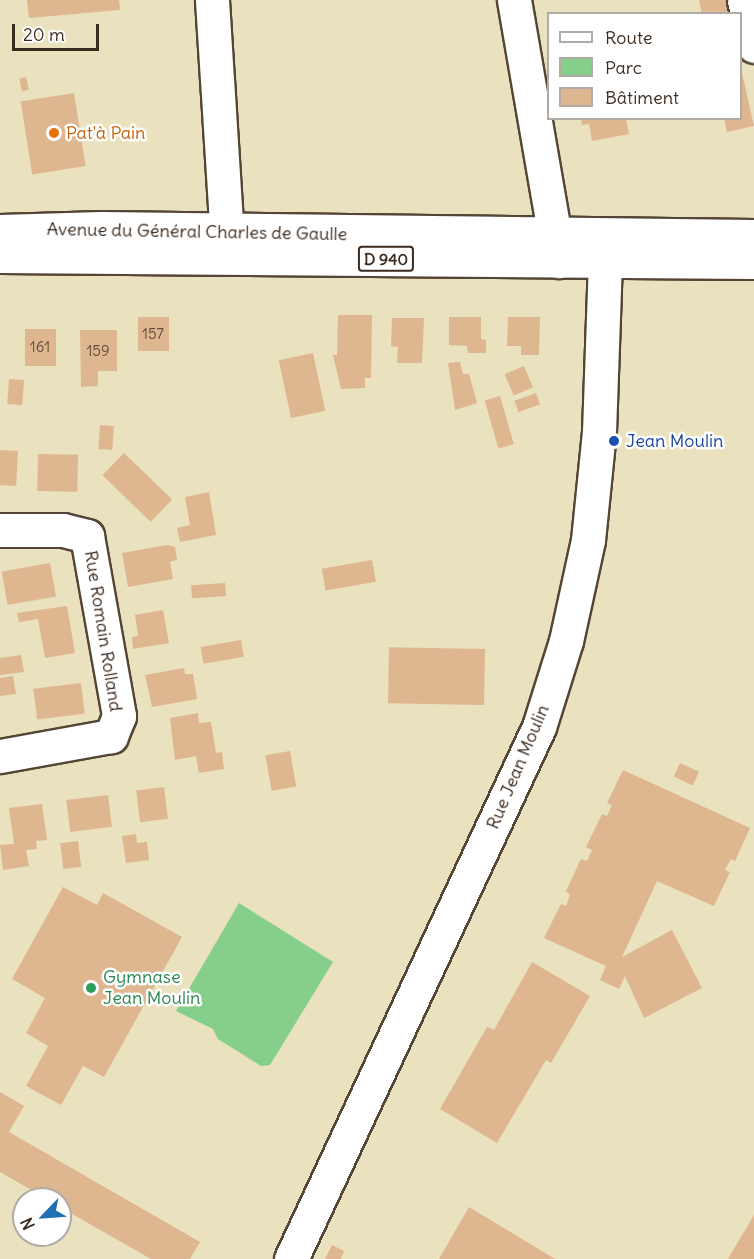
<!DOCTYPE html>
<meta charset="utf-8">
<style>
body{margin:0}
#map{position:relative;width:754px;height:1259px;overflow:hidden;background:#eae1bf;font-family:Delius,sans-serif}
div>[style]{position:absolute}
[style*='--x']{left:calc(var(--x)*1px);top:calc(var(--y)*1px);width:calc(var(--w)*1px);rotate:calc(var(--a)*1deg)}
.green>*{inset:0;background:#86cf8b}
.building>*{inset:0;background:#deb690;transform-origin:0 0}
.roads{filter:drop-shadow(2px 0 #554536) drop-shadow(-2px 0 #554536) drop-shadow(0 2px #554536) drop-shadow(0 -2px #554536)}
.minor>*{height:33px;margin:-16.5px;padding:0 16.5px;transform-origin:16.5px;border-radius:16.5px;background:#fff}
.secondary>*{height:33px;margin:-16.5px;padding:0 16.5px;transform-origin:16.5px;border-radius:16.5px;background:#fff}
.primary>*{height:33px;margin:-16.5px;padding:0 16.5px;transform-origin:16.5px;border-radius:16.5px;background:#fff}
.dots>*{width:16px;height:16px;translate:-50% -50%;box-sizing:border-box;border:3px solid #fff;border-radius:50%}
span{translate:-50% -50%;white-space:nowrap;text-align:center;line-height:1.15;-webkit-text-stroke:5px #fff;paint-order:stroke}
.number-label{font-size:15px;color:#644d3a}
.number-label span{-webkit-text-stroke-width:0}
.shield-label span{padding:2px 4px;background:#fff;border:2px solid;border-radius:4px;-webkit-text-stroke-width:0}
.shield-label{font-size:16px;color:#3b2a1e;font-weight:700}
.food-label{font-size:18px;color:#c56008}
.left{translate:0 -50%;text-align:left}
.street-label{font-size:18px;color:#3b2a1e}
.transit-label{font-size:18px;color:#164399}
.leisure-label{font-size:18px;color:#27864d}
.legend{position:absolute;left:547px;top:12px;width:195px;height:108px;box-sizing:border-box;background:#fff;border:2px solid #b1aaa5;margin:0;padding:8px 10px;list-style:none;font-size:18px;color:#3b2a1e}
.legend li{display:flex;align-items:center;gap:12px;height:30px}
.legend b{width:30px;border:2px solid #b1aaa5}
.north{position:absolute;left:12px;top:1187px;width:60px;height:60px;box-sizing:border-box;background:#fff;border:2px solid #b1aaa5;border-radius:50%;rotate:245deg;font-size:16px;font-weight:700;line-height:24px;text-align:center;color:#3b2a1e}
.north::after{content:'';display:block;margin:auto;width:21px;height:27px;background:#1f6fb2;clip-path:polygon(50% 0,100% 100%,50% 72%,0 100%)}
.scale{position:absolute;left:12px;top:24px;width:87px;height:27px;box-sizing:border-box;border:3px solid #3b2a1e;border-top:0;padding-left:8px;font-size:18px;line-height:21px;white-space:nowrap;color:#3b2a1e;-webkit-text-stroke:4px #fff;paint-order:stroke}
</style>
<div id="map">
<div class="green">
<i style="clip-path:polygon(239px 903px,333px 962px,270px 1065px,261px 1066px,218px 1039px,213px 1029px,176px 1011px)"></i>
</div>
<div class="building">
<i style="clip-path:polygon(27px 0,119px 0,120px 10px,29px 18px)"></i>
<i style="clip-path:polygon(699px 0,727px 0,730px 14px,702px 14px)"></i>
<i style="clip-path:polygon(741px 68px,754px 126px,727px 132px,724px 118px,741px 118px)"></i>
<i style="left:26px;top:77px;width:13px;height:7px;rotate:77deg"></i>
<i style="left:74px;top:93px;width:74px;height:54px;rotate:81deg"></i>
<i style="clip-path:polygon(581px 118px,626px 118px,629px 134px,592px 141px,589px 124px,582px 125px)"></i>
<i style="clip-path:polygon(338px 315px,372px 315px,371px 378px,365px 378px,365px 388px,341px 389px,333px 355px,337px 355px)"></i>
<i style="left:138px;top:317px;width:31px;height:34px"></i>
<i style="clip-path:polygon(449px 317px,481px 317px,481px 339px,486px 340px,486px 353px,468px 353px,467px 346px,449px 345px)"></i>
<i style="clip-path:polygon(508px 317px,540px 317px,539px 355px,521px 355px,521px 346px,507px 346px)"></i>
<i style="clip-path:polygon(392px 318px,424px 318px,422px 363px,397px 363px,398px 347px,391px 346px)"></i>
<i style="left:25px;top:329px;width:31px;height:37px"></i>
<i style="clip-path:polygon(80px 330px,117px 330px,117px 371px,98px 371px,98px 386px,81px 387px)"></i>
<i style="left:313px;top:353px;width:59px;height:35px;rotate:78deg"></i>
<i style="clip-path:polygon(460px 362px,463px 374px,469px 374px,477px 403px,455px 410px,448px 363px)"></i>
<i style="left:524px;top:366px;width:23px;height:21px;rotate:67deg"></i>
<i style="left:9px;top:379px;width:15px;height:25px;rotate:4deg"></i>
<i style="left:536px;top:393px;width:12px;height:23px;rotate:70deg"></i>
<i style="left:500px;top:396px;width:50px;height:16px;rotate:74deg"></i>
<i style="left:100px;top:425px;width:14px;height:24px;rotate:4deg"></i>
<i style="left:0;top:450px;width:18px;height:35px;rotate:3deg"></i>
<i style="left:124px;top:453px;width:67px;height:31px;rotate:44deg"></i>
<i style="left:38px;top:454px;width:40px;height:37px;rotate:1deg"></i>
<i style="clip-path:polygon(209px 492px,216px 535px,180px 542px,177px 528px,190px 525px,185px 497px)"></i>
<i style="clip-path:polygon(167px 545px,175px 547px,177px 560px,170px 562px,173px 579px,128px 587px,122px 553px)"></i>
<i style="left:372px;top:560px;width:22px;height:51px;rotate:80deg"></i>
<i style="left:50px;top:563px;width:34px;height:49px;rotate:80deg"></i>
<i style="left:225px;top:583px;width:13px;height:34px;rotate:86deg"></i>
<i style="clip-path:polygon(67px 606px,75px 653px,45px 658px,38px 619px,19px 622px,17px 613px)"></i>
<i style="clip-path:polygon(163px 610px,169px 643px,133px 649px,132px 637px,138px 636px,135px 615px)"></i>
<i style="left:241px;top:640px;width:17px;height:41px;rotate:80deg"></i>
<i style="left:485px;top:649px;width:56px;height:96px;rotate:91deg"></i>
<i style="clip-path:polygon(21px 655px,24px 672px,0 675px,0 658px)"></i>
<i style="clip-path:polygon(184px 668px,185px 674px,193px 674px,197px 699px,152px 707px,145px 675px)"></i>
<i style="clip-path:polygon(13px 676px,16px 694px,0 696px,0 678px)"></i>
<i style="left:81px;top:683px;width:31px;height:48px;rotate:83deg"></i>
<i style="clip-path:polygon(198px 713px,199px 723px,211px 722px,216px 753px,222px 752px,224px 769px,199px 773px,196px 756px,175px 760px,170px 718px)"></i>
<i style="left:290px;top:751px;width:36px;height:25px;rotate:80deg"></i>
<i style="left:680px;top:763px;width:21px;height:15px;rotate:25deg"></i>
<i style="clip-path:polygon(623px 770px,750px 828px,735px 861px,731px 859px,725px 870px,730px 872px,714px 906px,657px 881px,622px 957px,672px 930px,702px 988px,644px 1018px,625px 976px,619px 989px,600px 980px,606px 966px,544px 938px,561px 904px,566px 906px,570px 895px,566px 891px,581px 859px,587px 861px,592px 850px,586px 847px,602px 814px,607px 816px,612px 805px,607px 803px)"></i>
<i style="left:164px;top:787px;width:32px;height:28px;rotate:83deg"></i>
<i style="left:108px;top:795px;width:32px;height:42px;rotate:83deg"></i>
<i style="clip-path:polygon(42px 804px,47px 840px,36px 841px,37px 849px,26px 850px,29px 866px,3px 870px,0 845px,14px 844px,9px 808px)"></i>
<i style="clip-path:polygon(136px 834px,137px 843px,147px 842px,149px 860px,126px 863px,122px 836px)"></i>
<i style="left:78px;top:841px;width:26px;height:18px;rotate:83deg"></i>
<i style="clip-path:polygon(63px 887px,97px 905px,103px 893px,182px 937px,104px 1077px,83px 1066px,61px 1105px,26px 1086px,48px 1046px,26px 1033px,45px 998px,12px 979px)"></i>
<i style="clip-path:polygon(532px 962px,590px 996px,551px 1063px,546px 1060px,497px 1143px,440px 1109px,487px 1027px,494px 1030px)"></i>
<i style="clip-path:polygon(0 1092px,24px 1106px,9px 1132px,200px 1242px,190px 1259px,151px 1259px,60px 1207px,60px 1199px,47px 1199px,0 1172px)"></i>
<i style="clip-path:polygon(469px 1207px,555px 1259px,439px 1259px)"></i>
<i style="clip-path:polygon(754px 1215px,754px 1259px,728px 1259px)"></i>
<i style="clip-path:polygon(332px 1245px,344px 1251px,341px 1259px,325px 1259px)"></i>
</div>
<div class="roads">
<div class="minor">
<i style="--x:514;--y:0;--w:265;--a:80.2"></i>
<i style="--x:744;--y:0;--w:47;--a:77.7"></i>
<i style="--x:0;--y:530;--w:63;--a:0"></i>
<i style="--x:63;--y:530;--w:25;--a:14"></i>
<i style="--x:87;--y:536;--w:183;--a:79.9"></i>
<i style="--x:119;--y:716;--w:22;--a:112"></i>
<i style="--x:111;--y:736;--w:113;--a:169.8"></i>
<i style="--x:291;--y:1259;--w:587;--a:-65.01"></i>
<i style="--x:539;--y:727;--w:90;--a:-72.6"></i>
<i style="--x:566;--y:641;--w:103;--a:-77.7"></i>
<i style="--x:588;--y:540;--w:109;--a:-84.2"></i>
<i style="--x:599;--y:432;--w:196;--a:-88"></i>
</div>
<div class="secondary">
<i style="--x:212;--y:0;--w:257;--a:86.4"></i>
</div>
<div class="primary">
<i style="--x:0;--y:231;--w:101;--a:-1.7"></i>
<i style="--x:101;--y:228;--w:653;--a:0.7"></i>
<i style="--x:0;--y:256;--w:754;--a:0.46"></i>
</div>
</div>
<div class="dots">
<i style="left:54px;top:133px;background:#e8710a"></i>
<i style="left:614px;top:441px;background:#1a4fb4"></i>
<i style="left:91px;top:988px;background:#2e9e5b"></i>
</div>
<div class="number-label">
<span style="left:153px;top:334px">157</span>
<span style="left:40px;top:347px">161</span>
<span style="left:98px;top:351px">159</span>
</div>
<div class="shield-label">
<span style="left:386px;top:259px">D 940</span>
</div>
<div class="food-label">
<span class="left" style="left:66px;top:133px">Pat'à Pain</span>
</div>
<div class="street-label">
<span style="left:197px;top:232px;rotate:1deg">Avenue du Général Charles de Gaulle</span>
<span style="left:103px;top:631px;rotate:81deg">Rue Romain Rolland</span>
<span style="left:518px;top:767px;rotate:-67deg">Rue Jean Moulin</span>
</div>
<div class="transit-label">
<span class="left" style="left:626px;top:441px">Jean Moulin</span>
</div>
<div class="leisure-label">
<span class="left" style="left:103px;top:988px">Gymnase<br>Jean Moulin</span>
</div>
<ul class="legend">
<li><b style="height:8px;background:#fff"></b>Route</li>
<li><b style="height:16px;background:#86cf8b"></b>Parc</li>
<li><b style="height:16px;background:#deb690"></b>Bâtiment</li>
</ul>
<div class="north">N</div>
<div class="scale">20 m</div>
</div>
